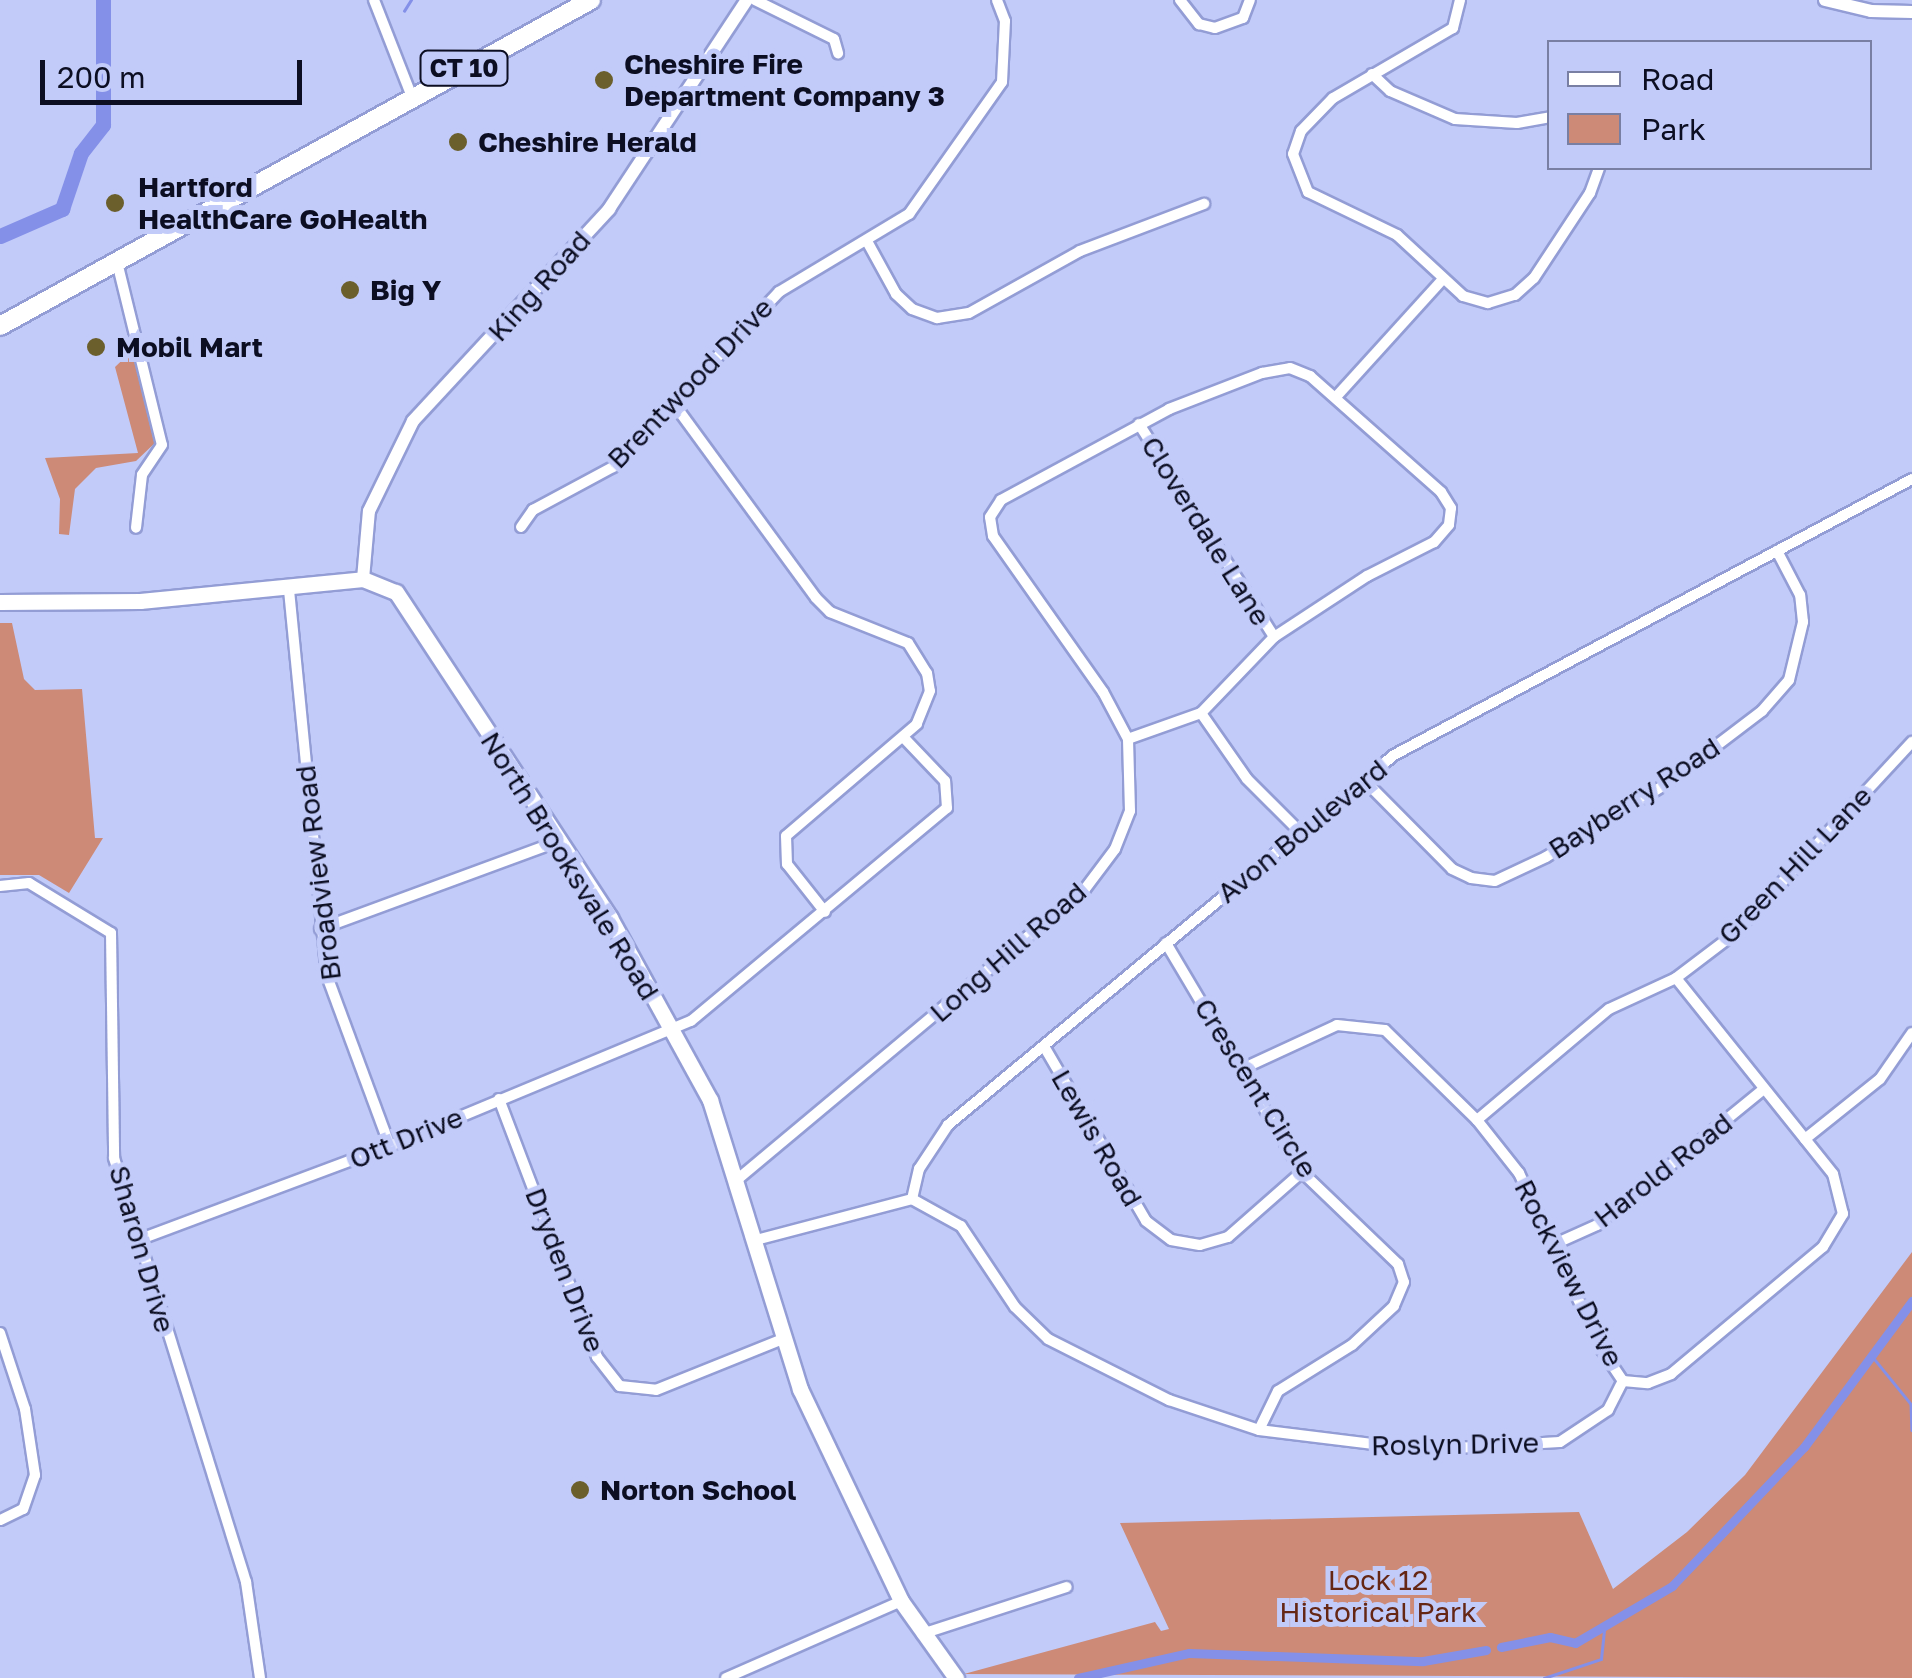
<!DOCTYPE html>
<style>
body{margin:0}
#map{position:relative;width:1912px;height:1678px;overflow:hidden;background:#c2cbf9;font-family:"Golos Text",sans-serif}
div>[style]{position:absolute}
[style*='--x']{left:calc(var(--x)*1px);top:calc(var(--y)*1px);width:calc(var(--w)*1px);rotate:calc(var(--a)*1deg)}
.green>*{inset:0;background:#cd8a77}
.stream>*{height:2.5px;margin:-1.25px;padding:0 1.25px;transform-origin:1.25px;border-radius:1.25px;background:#8490e8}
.canal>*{height:9px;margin:-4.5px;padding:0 4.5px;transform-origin:4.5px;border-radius:4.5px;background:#8490e8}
.river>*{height:15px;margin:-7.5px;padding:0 7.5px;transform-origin:7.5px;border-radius:7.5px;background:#8490e8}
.roads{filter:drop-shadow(2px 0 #939dd5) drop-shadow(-2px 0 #939dd5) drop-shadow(0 2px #939dd5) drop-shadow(0 -2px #939dd5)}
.minor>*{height:10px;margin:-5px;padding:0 5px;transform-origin:5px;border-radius:5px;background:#fff}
.tertiary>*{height:12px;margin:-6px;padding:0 6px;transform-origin:6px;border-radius:6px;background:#fff}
.secondary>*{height:15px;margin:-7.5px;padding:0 7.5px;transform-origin:7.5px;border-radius:7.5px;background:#fff}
.trunk>*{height:18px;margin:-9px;padding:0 9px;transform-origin:9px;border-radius:9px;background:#fff}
.dots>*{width:28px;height:28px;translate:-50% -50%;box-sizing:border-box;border:5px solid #c2cbf9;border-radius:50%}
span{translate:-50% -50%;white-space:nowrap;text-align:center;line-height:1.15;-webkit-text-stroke:10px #c2cbf9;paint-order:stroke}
.shield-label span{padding:2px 8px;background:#c2cbf9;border:2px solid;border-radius:8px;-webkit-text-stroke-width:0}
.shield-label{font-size:25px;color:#0c0e22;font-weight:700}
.poi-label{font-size:28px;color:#0c0e22;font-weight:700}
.left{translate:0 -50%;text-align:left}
.street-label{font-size:28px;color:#0c0e22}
.park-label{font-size:28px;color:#652614}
.legend{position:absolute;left:1547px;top:40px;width:325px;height:130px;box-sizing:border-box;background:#c2cbf9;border:2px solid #797fa3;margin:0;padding:12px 18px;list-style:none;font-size:30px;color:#0c0e22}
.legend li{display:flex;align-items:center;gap:20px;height:50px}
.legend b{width:50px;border:2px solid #797fa3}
.scale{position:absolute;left:40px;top:60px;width:262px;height:45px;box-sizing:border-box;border:5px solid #0c0e22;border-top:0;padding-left:12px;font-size:30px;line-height:35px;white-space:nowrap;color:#0c0e22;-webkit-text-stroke:8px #c2cbf9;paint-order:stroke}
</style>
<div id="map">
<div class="green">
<i style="clip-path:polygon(136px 347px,157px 441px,136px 461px,96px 468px,75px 489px,69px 535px,59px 534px,60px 499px,45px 458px,138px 453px,115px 367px)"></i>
<i style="clip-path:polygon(0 623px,12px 623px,24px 679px,35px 690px,82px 689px,95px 838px,103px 838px,69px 893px,39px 875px,0 875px)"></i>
<i style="clip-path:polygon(1912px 1252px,1912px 1678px,964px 1674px,1155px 1622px,1161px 1631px,1169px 1629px,1120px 1523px,1579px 1512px,1613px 1589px,1687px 1532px,1745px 1475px)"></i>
</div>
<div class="stream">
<i style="--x:404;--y:11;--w:13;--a:-58"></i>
<i style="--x:1872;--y:1356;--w:62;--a:50.9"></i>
<i style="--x:1911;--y:1404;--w:26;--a:88"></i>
<i style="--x:1544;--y:1678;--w:60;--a:-18.4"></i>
<i style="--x:1601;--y:1659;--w:31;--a:-84"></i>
</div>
<div class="canal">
<i style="--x:1501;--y:1647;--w:50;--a:-11.5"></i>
<i style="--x:1550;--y:1637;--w:26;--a:13"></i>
<i style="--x:1575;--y:1643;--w:113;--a:-30.4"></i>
<i style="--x:1672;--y:1586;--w:192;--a:-46.5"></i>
<i style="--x:1804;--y:1447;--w:182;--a:-53.5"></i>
<i style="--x:1078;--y:1678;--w:114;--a:-12.7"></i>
<i style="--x:1189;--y:1653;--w:234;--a:2"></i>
<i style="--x:1423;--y:1661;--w:64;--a:-9.9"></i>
</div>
<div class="river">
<i style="--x:0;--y:236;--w:68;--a:-23.5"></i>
<i style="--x:62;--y:209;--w:59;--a:-71.3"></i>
<i style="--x:81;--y:153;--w:36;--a:-52"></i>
<i style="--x:103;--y:125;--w:125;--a:-90"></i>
</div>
<div class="roads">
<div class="minor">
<i style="--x:374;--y:0;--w:104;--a:68.6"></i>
<i style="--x:755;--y:0;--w:88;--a:26.3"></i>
<i style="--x:834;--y:39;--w:15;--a:74"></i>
<i style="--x:1180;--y:0;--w:31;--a:52"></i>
<i style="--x:1199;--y:24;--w:16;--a:14"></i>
<i style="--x:1215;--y:28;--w:30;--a:-20"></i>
<i style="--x:1243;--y:18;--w:19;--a:-69"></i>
<i style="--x:1460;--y:0;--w:29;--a:104"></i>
<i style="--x:1453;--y:28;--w:139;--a:149.7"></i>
<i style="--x:1333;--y:98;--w:46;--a:134.1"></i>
<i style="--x:1301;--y:131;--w:24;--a:109"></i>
<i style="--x:1293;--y:154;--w:41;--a:68.5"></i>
<i style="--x:1308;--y:192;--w:99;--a:25.8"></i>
<i style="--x:1397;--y:235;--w:90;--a:42.7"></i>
<i style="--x:1463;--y:296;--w:26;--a:16"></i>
<i style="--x:1488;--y:303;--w:28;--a:-17"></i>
<i style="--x:1515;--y:295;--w:25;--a:-42"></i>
<i style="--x:1534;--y:278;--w:102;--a:-56.6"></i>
<i style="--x:1590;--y:193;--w:27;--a:-70"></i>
<i style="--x:1372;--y:74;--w:25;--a:43"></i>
<i style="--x:1390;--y:91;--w:71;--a:23.3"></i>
<i style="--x:1455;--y:119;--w:62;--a:3.7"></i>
<i style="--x:1517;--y:123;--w:34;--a:-10"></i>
<i style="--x:868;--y:243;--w:58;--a:61.2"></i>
<i style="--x:896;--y:294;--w:22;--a:43"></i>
<i style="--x:912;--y:309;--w:27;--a:20"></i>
<i style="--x:937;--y:318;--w:32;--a:-9"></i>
<i style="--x:969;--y:313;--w:127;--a:-29.2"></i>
<i style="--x:1080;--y:251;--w:133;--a:-20.8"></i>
<i style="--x:117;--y:262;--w:188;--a:76.2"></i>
<i style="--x:162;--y:445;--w:36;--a:124"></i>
<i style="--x:142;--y:475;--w:53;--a:96.5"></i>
<i style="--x:1336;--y:397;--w:158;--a:-47.8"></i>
<i style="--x:674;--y:404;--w:240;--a:53.8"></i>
<i style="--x:816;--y:598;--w:20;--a:45"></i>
<i style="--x:830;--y:612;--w:84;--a:21.7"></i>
<i style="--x:908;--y:643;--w:36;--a:58"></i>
<i style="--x:927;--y:673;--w:18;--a:81"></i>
<i style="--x:930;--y:691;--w:35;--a:112"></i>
<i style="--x:917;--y:724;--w:172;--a:139.5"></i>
<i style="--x:786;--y:836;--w:28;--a:88"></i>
<i style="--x:787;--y:864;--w:61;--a:51.6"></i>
<i style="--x:1139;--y:424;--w:252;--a:57.6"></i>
<i style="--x:521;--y:527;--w:21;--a:-55"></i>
<i style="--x:533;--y:510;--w:91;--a:-28.3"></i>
<i style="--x:613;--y:467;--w:241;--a:-46.5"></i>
<i style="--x:779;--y:292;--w:152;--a:-31"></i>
<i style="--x:909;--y:214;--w:161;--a:-54.8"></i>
<i style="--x:1002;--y:82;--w:61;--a:-87.2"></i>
<i style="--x:1005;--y:21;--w:22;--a:-111"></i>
<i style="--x:289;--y:590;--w:388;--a:84.4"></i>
<i style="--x:327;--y:976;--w:181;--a:69.7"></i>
<i style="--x:1201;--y:713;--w:80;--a:55.1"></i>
<i style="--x:1247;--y:779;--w:74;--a:45"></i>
<i style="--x:1364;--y:780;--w:125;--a:45.3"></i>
<i style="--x:1452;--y:869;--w:21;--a:25"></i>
<i style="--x:1471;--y:878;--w:24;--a:7"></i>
<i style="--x:1495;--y:881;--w:56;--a:-25.2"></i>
<i style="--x:1546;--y:857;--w:140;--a:-31.3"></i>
<i style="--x:1666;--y:784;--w:121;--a:-37.2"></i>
<i style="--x:1762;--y:711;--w:41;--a:-48.9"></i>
<i style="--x:1789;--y:680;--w:60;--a:-76.4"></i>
<i style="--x:1803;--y:622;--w:27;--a:-96"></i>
<i style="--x:1800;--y:595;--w:50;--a:-117.6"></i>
<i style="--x:0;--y:886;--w:29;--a:-6"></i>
<i style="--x:29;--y:883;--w:96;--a:31.4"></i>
<i style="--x:111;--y:933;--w:225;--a:89.2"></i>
<i style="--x:114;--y:1158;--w:444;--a:72.7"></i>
<i style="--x:246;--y:1582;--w:97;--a:81.7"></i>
<i style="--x:320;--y:929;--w:252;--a:-20.2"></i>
<i style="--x:1166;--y:943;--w:266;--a:59.3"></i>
<i style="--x:1302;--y:1172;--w:133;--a:43.8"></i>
<i style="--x:1398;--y:1264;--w:19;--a:72"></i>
<i style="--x:1404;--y:1282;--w:26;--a:113"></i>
<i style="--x:1394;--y:1306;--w:57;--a:137.1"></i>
<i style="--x:1352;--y:1345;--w:87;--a:148.1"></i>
<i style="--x:1278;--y:1391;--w:43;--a:116"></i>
<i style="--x:1045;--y:1048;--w:200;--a:59.7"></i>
<i style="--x:1146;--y:1221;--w:31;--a:37"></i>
<i style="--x:1171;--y:1240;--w:29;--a:10"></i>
<i style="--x:1200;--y:1245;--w:29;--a:-16"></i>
<i style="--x:1228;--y:1237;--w:98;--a:-41.3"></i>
<i style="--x:1244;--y:1068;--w:102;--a:-24.8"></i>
<i style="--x:1337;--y:1025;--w:48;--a:5.9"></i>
<i style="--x:1385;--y:1030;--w:129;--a:44.4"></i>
<i style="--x:1477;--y:1120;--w:68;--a:51.6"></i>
<i style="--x:1519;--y:1173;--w:195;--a:64.9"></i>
<i style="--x:1602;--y:1350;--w:37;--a:56"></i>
<i style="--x:1623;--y:1381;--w:25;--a:5"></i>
<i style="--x:1648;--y:1383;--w:25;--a:-21"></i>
<i style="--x:1671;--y:1374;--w:198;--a:-39.9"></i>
<i style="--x:1823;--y:1247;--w:39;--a:-59"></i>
<i style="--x:1843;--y:1214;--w:41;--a:-104"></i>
<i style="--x:1833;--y:1174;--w:251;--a:-128.7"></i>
<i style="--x:499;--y:1099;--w:276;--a:69.2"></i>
<i style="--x:597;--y:1357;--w:37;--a:52"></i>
<i style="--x:620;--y:1386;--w:36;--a:6"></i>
<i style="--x:656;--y:1390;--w:137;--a:-21.9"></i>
<i style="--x:1477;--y:1120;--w:172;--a:-40.1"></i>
<i style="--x:1609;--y:1009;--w:74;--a:-24.8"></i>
<i style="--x:1676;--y:978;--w:73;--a:-37.2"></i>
<i style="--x:1734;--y:934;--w:262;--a:-47.2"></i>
<i style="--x:1805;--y:1139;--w:96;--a:-38.7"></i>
<i style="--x:1880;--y:1079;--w:56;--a:-55.2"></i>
<i style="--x:738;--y:1179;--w:452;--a:-39.9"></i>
<i style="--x:1085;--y:889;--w:50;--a:-53.1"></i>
<i style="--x:1115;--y:849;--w:41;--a:-68.5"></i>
<i style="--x:1130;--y:811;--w:72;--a:-91.6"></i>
<i style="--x:1128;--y:739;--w:53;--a:-118"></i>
<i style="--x:1103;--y:692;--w:191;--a:-125.2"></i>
<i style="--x:993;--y:536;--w:19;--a:-99"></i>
<i style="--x:990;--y:517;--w:20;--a:-57"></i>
<i style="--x:1001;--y:500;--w:191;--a:-28.4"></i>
<i style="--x:1169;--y:409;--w:100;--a:-21.2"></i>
<i style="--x:1262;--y:373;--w:28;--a:-10"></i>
<i style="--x:1290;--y:368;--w:22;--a:22"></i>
<i style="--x:1310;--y:376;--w:175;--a:41.5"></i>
<i style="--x:1441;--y:492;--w:19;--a:58"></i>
<i style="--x:1451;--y:508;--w:17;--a:97"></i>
<i style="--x:1449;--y:525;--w:23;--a:131"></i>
<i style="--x:1434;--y:542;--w:75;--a:153.1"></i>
<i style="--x:1367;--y:576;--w:111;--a:146.7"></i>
<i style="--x:1274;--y:637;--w:105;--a:133.8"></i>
<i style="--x:1201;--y:713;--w:77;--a:160.4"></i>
<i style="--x:912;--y:1199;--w:56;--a:28.9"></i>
<i style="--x:961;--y:1226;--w:97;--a:56.3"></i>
<i style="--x:1015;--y:1307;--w:46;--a:44.1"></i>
<i style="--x:1048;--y:1339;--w:136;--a:26.8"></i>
<i style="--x:1169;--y:1400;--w:95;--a:18.4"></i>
<i style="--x:1259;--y:1430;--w:163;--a:7"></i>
<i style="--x:1421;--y:1450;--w:139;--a:-3.3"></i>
<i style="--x:1560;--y:1442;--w:58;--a:-33.7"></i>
<i style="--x:1608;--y:1410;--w:33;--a:-63"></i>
<i style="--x:138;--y:1240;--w:269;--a:-20.5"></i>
<i style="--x:390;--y:1146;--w:326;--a:-22.6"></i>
<i style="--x:691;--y:1021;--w:333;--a:-39.8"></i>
<i style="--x:947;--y:808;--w:27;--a:-94"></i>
<i style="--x:945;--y:781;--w:59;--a:-133.6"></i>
<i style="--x:756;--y:1240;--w:161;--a:-14.7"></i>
<i style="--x:912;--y:1199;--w:31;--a:-77"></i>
<i style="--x:919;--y:1169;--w:53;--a:-56.6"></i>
<i style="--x:948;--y:1125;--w:579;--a:-39.68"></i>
<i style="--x:1394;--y:755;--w:587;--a:-28.05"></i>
<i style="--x:1557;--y:1243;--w:44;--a:-24.2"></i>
<i style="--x:1597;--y:1225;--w:215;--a:-39.2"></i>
<i style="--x:0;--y:1333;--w:80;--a:71.8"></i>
<i style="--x:25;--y:1409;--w:67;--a:81.4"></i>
<i style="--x:35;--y:1475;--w:36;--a:109"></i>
<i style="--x:23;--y:1509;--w:25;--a:154"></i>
<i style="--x:922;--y:1634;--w:152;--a:-18"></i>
<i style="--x:726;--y:1678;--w:191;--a:-23.7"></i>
</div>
<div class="tertiary">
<i style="--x:1825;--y:0;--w:47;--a:13.4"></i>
<i style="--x:1871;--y:11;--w:41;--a:1.4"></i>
<i style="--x:363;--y:579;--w:68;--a:-85"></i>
<i style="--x:369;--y:511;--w:100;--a:-63.9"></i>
<i style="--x:413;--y:421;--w:289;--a:-47.2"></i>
<i style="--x:609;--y:209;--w:250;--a:-56.6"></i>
</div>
<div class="secondary">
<i style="--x:0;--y:602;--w:140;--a:-0.4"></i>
<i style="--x:140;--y:601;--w:224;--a:-5.6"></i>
<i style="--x:363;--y:579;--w:35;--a:22"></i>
<i style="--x:396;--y:592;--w:390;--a:56.7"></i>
<i style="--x:610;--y:918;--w:208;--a:61.2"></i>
<i style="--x:710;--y:1100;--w:303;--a:72.7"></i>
<i style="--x:800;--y:1389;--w:235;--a:64.5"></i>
<i style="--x:901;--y:1601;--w:95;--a:54.5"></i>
</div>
<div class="trunk">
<i style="--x:0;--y:326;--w:675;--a:-28.88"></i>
</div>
</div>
<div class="dots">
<i style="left:604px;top:80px;background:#6b5f2c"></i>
<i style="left:458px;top:142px;background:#6b5f2c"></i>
<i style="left:115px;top:203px;background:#6b5f2c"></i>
<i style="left:350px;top:290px;background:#6b5f2c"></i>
<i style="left:96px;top:347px;background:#6b5f2c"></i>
<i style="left:580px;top:1490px;background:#6b5f2c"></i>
</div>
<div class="shield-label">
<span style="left:464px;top:68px">CT 10</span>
</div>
<div class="poi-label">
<span class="left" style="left:624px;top:80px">Cheshire Fire<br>Department Company 3</span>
<span class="left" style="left:478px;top:142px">Cheshire Herald</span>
<span class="left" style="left:138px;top:203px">Hartford<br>HealthCare GoHealth</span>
<span class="left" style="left:370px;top:290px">Big Y</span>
<span class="left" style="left:116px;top:347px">Mobil Mart</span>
<span class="left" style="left:600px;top:1490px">Norton School</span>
</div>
<div class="street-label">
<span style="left:539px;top:286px;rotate:-48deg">King Road</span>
<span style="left:690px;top:383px;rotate:-46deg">Brentwood Drive</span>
<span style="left:1206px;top:531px;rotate:58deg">Cloverdale Lane</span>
<span style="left:1634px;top:798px;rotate:-33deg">Bayberry Road</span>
<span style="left:1302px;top:831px;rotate:-39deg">Avon Boulevard</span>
<span style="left:1795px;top:865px;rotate:-46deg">Green Hill Lane</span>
<span style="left:570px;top:866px;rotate:58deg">North Brooksvale Road</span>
<span style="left:318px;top:873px;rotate:-97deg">Broadview Road</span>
<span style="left:1008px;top:952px;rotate:-41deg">Long Hill Road</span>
<span style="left:1256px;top:1088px;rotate:58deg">Crescent Circle</span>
<span style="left:406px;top:1138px;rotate:-22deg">Ott Drive</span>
<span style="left:1097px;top:1138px;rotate:60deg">Lewis Road</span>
<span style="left:1663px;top:1170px;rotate:-38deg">Harold Road</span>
<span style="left:142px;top:1249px;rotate:74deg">Sharon Drive</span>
<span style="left:565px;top:1270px;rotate:69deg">Dryden Drive</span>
<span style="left:1569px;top:1273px;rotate:63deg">Rockview Drive</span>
<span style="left:1455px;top:1444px;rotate:-1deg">Roslyn Drive</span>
</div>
<div class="park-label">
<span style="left:1378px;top:1596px">Lock 12<br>Historical Park</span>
</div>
<ul class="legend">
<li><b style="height:12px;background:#fff"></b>Road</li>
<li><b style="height:28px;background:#cd8a77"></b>Park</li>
</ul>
<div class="scale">200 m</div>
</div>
